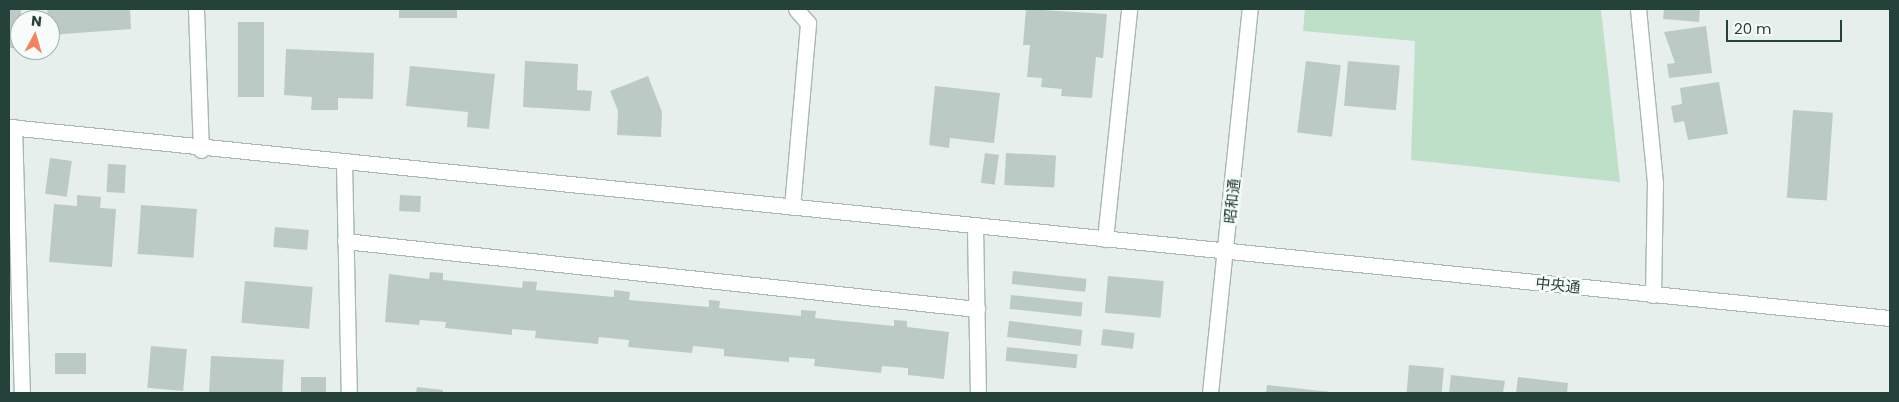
<!DOCTYPE html>
<meta charset="utf-8">
<style>
body{margin:0}
#map{position:relative;width:1899px;height:402px;overflow:hidden;background:#e6efeb;font-family:Poppins,"Noto Sans JP",sans-serif}
div>[style]{position:absolute}
[style*='--x']{left:calc(var(--x)*1px);top:calc(var(--y)*1px);width:calc(var(--w)*1px);rotate:calc(var(--a)*1deg)}
.green>*{inset:0;background:#bfe0c8}
.building>*{inset:0;background:#bbcac4;transform-origin:0 0}
.roads{filter:drop-shadow(1px 0 #a8b8b2) drop-shadow(-1px 0 #a8b8b2) drop-shadow(0 1px #a8b8b2) drop-shadow(0 -1px #a8b8b2)}
.minor>*{height:15px;margin:-7.5px;padding:0 7.5px;transform-origin:7.5px;border-radius:7.5px;background:#fff}
span{translate:-50% -50%;white-space:nowrap;text-align:center;line-height:1.15;-webkit-text-stroke:5px #f7fbf9;paint-order:stroke}
.street-label{font-size:15px;color:#24423a}
.frame{position:absolute;inset:0;border:10px solid #24423a;pointer-events:none}
.north{position:absolute;left:10px;top:10px;width:50px;height:50px;box-sizing:border-box;background:#f7fbf9;border:1px solid #a3b1ad;border-radius:50%;rotate:6deg;font-size:14px;font-weight:700;line-height:20px;text-align:center;color:#24423a}
.north::after{content:'';display:block;margin:auto;width:18px;height:22px;background:#f4845f;clip-path:polygon(50% 0,100% 100%,50% 72%,0 100%)}
.scale{position:absolute;left:1726px;top:20px;width:116px;height:22px;box-sizing:border-box;border:2px solid #24423a;border-top:0;padding-left:6px;font-size:15px;line-height:18px;white-space:nowrap;color:#24423a;-webkit-text-stroke:4px #f7fbf9;paint-order:stroke}
</style>
<div id="map">
<div class="green">
<i style="clip-path:polygon(1305px 9px,1601px 9px,1620px 182px,1411px 160px,1415px 41px,1303px 31px)"></i>
</div>
<div class="building">
<i style="left:9px;top:9px;width:12px;height:39px"></i>
<i style="clip-path:polygon(47px 9px,130px 9px,131px 29px,50px 35px)"></i>
<i style="left:399px;top:9px;width:58px;height:9px"></i>
<i style="clip-path:polygon(1026px 9px,1107px 14px,1103px 58px,1096px 57px,1092px 98px,1061px 96px,1062px 89px,1041px 87px,1042px 78px,1027px 77px,1030px 45px,1023px 45px)"></i>
<i style="clip-path:polygon(1664px 9px,1700px 9px,1699px 22px,1663px 19px)"></i>
<i style="left:264px;top:22px;width:75px;height:26px;rotate:90deg"></i>
<i style="clip-path:polygon(1706px 26px,1712px 73px,1669px 78px,1667px 64px,1675px 63px,1664px 32px)"></i>
<i style="clip-path:polygon(286px 49px,374px 53px,373px 99px,338px 98px,338px 110px,311px 110px,312px 97px,284px 95px)"></i>
<i style="clip-path:polygon(525px 61px,578px 64px,577px 90px,592px 91px,590px 111px,523px 107px)"></i>
<i style="left:1306px;top:61px;width:35px;height:72px;rotate:7deg"></i>
<i style="left:1348px;top:61px;width:52px;height:45px;rotate:5deg"></i>
<i style="clip-path:polygon(410px 66px,495px 74px,489px 129px,467px 127px,468px 112px,406px 106px)"></i>
<i style="clip-path:polygon(648px 76px,662px 112px,661px 137px,617px 135px,618px 111px,610px 91px)"></i>
<i style="clip-path:polygon(1719px 82px,1728px 134px,1688px 140px,1684px 121px,1674px 123px,1671px 106px,1682px 104px,1680px 88px)"></i>
<i style="clip-path:polygon(935px 86px,1000px 93px,994px 143px,950px 138px,949px 148px,929px 145px)"></i>
<i style="left:1793px;top:110px;width:40px;height:88px;rotate:4deg"></i>
<i style="left:985px;top:153px;width:14px;height:30px;rotate:8deg"></i>
<i style="left:1006px;top:153px;width:50px;height:32px;rotate:3deg"></i>
<i style="left:50px;top:158px;width:22px;height:36px;rotate:8deg"></i>
<i style="left:108px;top:164px;width:18px;height:28px;rotate:3deg"></i>
<i style="clip-path:polygon(77px 195px,101px 197px,100px 208px,116px 209px,112px 267px,49px 262px,54px 204px,77px 206px)"></i>
<i style="left:400px;top:195px;width:21px;height:16px;rotate:3deg"></i>
<i style="left:141px;top:205px;width:56px;height:49px;rotate:4deg"></i>
<i style="left:275px;top:227px;width:34px;height:20px;rotate:5deg"></i>
<i style="left:1013px;top:271px;width:74px;height:13px;rotate:6deg"></i>
<i style="clip-path:polygon(430px 272px,443px 273px,443px 280px,522px 288px,523px 281px,537px 282px,536px 290px,614px 297px,614px 290px,630px 292px,629px 300px,709px 307px,709px 300px,720px 301px,719px 308px,801px 316px,801px 310px,816px 311px,815px 318px,894px 326px,894px 320px,907px 321px,907px 327px,949px 332px,944px 379px,908px 375px,908px 368px,882px 366px,881px 373px,814px 366px,815px 359px,789px 357px,789px 362px,724px 356px,724px 349px,693px 346px,692px 353px,628px 347px,629px 340px,599px 337px,598px 344px,535px 338px,536px 331px,512px 329px,512px 335px,445px 328px,446px 322px,420px 320px,419px 325px,385px 322px,389px 274px,429px 279px)"></i>
<i style="left:1108px;top:276px;width:56px;height:37px;rotate:5deg"></i>
<i style="left:245px;top:281px;width:68px;height:42px;rotate:5deg"></i>
<i style="left:1011px;top:295px;width:72px;height:14px;rotate:6deg"></i>
<i style="left:1009px;top:321px;width:74px;height:16px;rotate:7deg"></i>
<i style="left:1103px;top:329px;width:32px;height:16px;rotate:7deg"></i>
<i style="left:151px;top:346px;width:36px;height:42px;rotate:5deg"></i>
<i style="left:1007px;top:347px;width:71px;height:14px;rotate:6deg"></i>
<i style="left:55px;top:353px;width:31px;height:21px"></i>
<i style="left:211px;top:356px;width:73px;height:37px;rotate:3deg"></i>
<i style="left:1409px;top:365px;width:35px;height:28px;rotate:5deg"></i>
<i style="clip-path:polygon(1451px 375px,1505px 381px,1503px 393px,1449px 393px)"></i>
<i style="left:301px;top:377px;width:25px;height:16px"></i>
<i style="clip-path:polygon(1518px 377px,1568px 383px,1567px 393px,1516px 393px)"></i>
<i style="clip-path:polygon(1267px 385px,1331px 392px,1331px 393px,1266px 393px)"></i>
<i style="clip-path:polygon(417px 387px,443px 390px,443px 393px,416px 393px)"></i>
</div>
<div class="roads">
<div class="minor">
<i style="--x:196;--y:9;--w:141;--a:88"></i>
<i style="--x:1638;--y:9;--w:174;--a:84.4"></i>
<i style="--x:1655;--y:182;--w:113;--a:91"></i>
<i style="--x:9;--y:127;--w:1891;--a:5.8"></i>
<i style="--x:14;--y:127;--w:266;--a:88.3"></i>
<i style="--x:344;--y:163;--w:230;--a:88.8"></i>
<i style="--x:792;--y:207;--w:185;--a:-85"></i>
<i style="--x:808;--y:23;--w:18;--a:-131"></i>
<i style="--x:975;--y:226;--w:167;--a:89"></i>
<i style="--x:1105;--y:239;--w:231;--a:-84"></i>
<i style="--x:345;--y:241;--w:636;--a:6.14"></i>
<i style="--x:1210;--y:393;--w:386;--a:-84.1"></i>
</div>
</div>
<div class="street-label">
<span style="left:1232px;top:201px;rotate:-84deg">昭和通</span>
<span style="left:1558px;top:285px;rotate:6deg">中央通</span>
</div>
<div class="frame"></div>
<div class="north">N</div>
<div class="scale">20 m</div>
</div>
